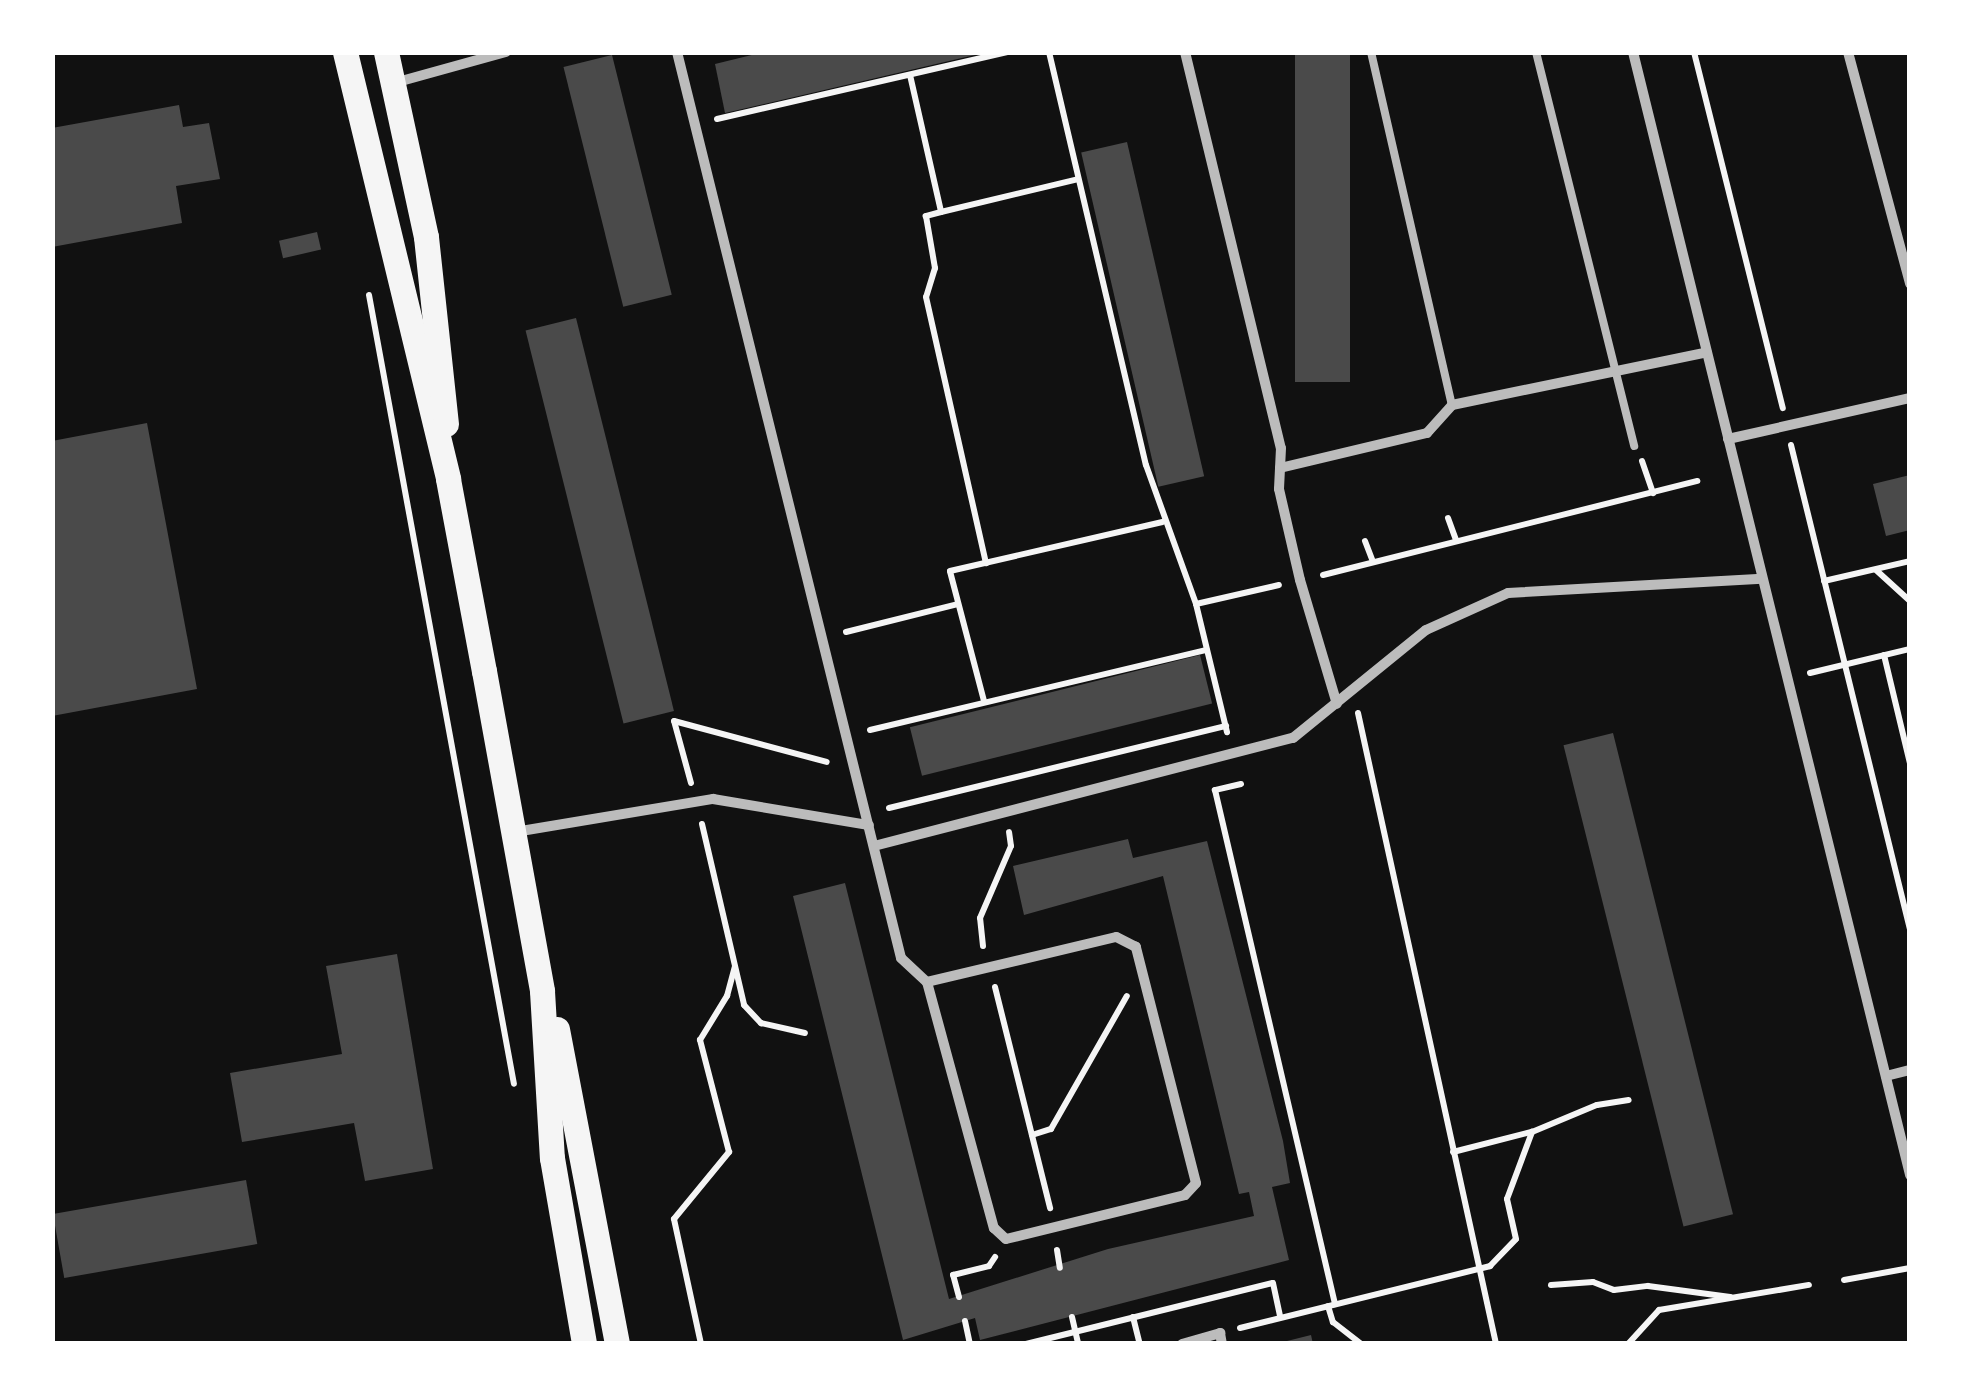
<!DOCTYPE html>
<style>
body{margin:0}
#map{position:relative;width:1962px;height:1396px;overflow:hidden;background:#111;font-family:Manrope,sans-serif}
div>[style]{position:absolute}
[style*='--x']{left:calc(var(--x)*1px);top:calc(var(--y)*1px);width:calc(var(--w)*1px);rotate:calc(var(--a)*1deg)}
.building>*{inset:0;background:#4a4a4a;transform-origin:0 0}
.path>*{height:6px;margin:-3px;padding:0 3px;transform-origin:3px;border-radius:3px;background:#f5f5f5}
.service>*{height:8px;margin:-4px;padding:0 4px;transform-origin:4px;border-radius:4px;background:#bcbcbc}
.minor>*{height:10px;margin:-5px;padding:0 5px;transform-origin:5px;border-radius:5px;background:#bcbcbc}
.primary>*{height:25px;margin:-12.5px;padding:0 12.5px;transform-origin:12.5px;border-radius:12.5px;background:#f5f5f5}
span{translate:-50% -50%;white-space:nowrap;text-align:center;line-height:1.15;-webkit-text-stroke:10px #fff;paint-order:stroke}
.frame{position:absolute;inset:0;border:55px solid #fff;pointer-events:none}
</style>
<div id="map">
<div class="building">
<div style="clip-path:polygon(764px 52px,979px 52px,979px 54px,725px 113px,715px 64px)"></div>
<div style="left:1295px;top:52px;width:55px;height:330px"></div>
<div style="left:612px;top:55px;width:247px;height:50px;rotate:76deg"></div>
<div style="clip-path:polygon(179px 105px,183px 127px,209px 123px,220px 179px,176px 186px,182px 223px,52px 247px,52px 128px)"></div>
<div style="left:1127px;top:142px;width:343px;height:47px;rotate:77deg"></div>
<div style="left:317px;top:232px;width:18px;height:39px;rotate:77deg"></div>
<div style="left:576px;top:318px;width:405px;height:52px;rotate:76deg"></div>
<div style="clip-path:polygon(147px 423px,197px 689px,52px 716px,52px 441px)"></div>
<div style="clip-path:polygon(1910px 475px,1910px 530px,1886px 536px,1873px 484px)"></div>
<div style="left:1200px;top:655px;width:50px;height:299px;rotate:76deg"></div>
<div style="left:1613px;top:733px;width:496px;height:51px;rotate:76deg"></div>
<div style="clip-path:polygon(1128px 839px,1133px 858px,1207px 841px,1283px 1141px,1290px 1183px,1272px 1187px,1289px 1260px,980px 1340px,975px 1318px,903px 1340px,793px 896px,845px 883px,949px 1299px,1108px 1249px,1254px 1216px,1249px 1192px,1239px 1194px,1163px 876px,1024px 915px,1013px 866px)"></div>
<div style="clip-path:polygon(397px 954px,433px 1169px,365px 1181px,354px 1123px,242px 1142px,230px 1073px,342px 1054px,326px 966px)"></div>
<div style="left:246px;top:1180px;width:65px;height:196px;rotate:80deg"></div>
<div style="clip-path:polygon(1311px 1335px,1313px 1344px,1283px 1344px,1283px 1342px)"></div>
</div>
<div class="path">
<div style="--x:1049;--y:52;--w:424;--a:76.8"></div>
<div style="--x:1146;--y:465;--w:148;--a:70.2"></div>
<div style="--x:1196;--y:604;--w:132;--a:76.4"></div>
<div style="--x:1694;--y:52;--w:367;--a:76"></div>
<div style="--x:910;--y:75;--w:140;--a:77.2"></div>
<div style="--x:941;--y:212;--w:141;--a:-13.5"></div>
<div style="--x:717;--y:119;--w:299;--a:-13"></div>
<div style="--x:941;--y:212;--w:16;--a:165"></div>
<div style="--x:926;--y:216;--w:53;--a:80.2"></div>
<div style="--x:935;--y:268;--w:30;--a:107"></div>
<div style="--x:926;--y:297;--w:273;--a:77.3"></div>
<div style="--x:369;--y:295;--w:802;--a:79.59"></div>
<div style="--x:1791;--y:445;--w:498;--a:76.2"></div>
<div style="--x:1642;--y:461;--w:34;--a:71"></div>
<div style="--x:1448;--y:518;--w:23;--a:70"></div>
<div style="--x:1365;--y:541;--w:22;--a:69"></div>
<div style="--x:1876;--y:570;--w:46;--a:42.4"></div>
<div style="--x:1323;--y:575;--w:386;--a:-14.1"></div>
<div style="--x:1824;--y:581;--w:88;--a:-13.1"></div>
<div style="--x:1196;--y:604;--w:85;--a:-12.9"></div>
<div style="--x:846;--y:632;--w:115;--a:-14"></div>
<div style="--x:1884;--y:655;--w:111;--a:76.5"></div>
<div style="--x:1810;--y:673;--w:103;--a:-13.5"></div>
<div style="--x:984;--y:701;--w:134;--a:-104.7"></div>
<div style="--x:950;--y:571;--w:218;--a:-13"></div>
<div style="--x:1358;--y:713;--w:646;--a:77.66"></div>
<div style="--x:870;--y:730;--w:346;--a:-13.4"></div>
<div style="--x:691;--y:783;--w:64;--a:-105.3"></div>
<div style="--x:674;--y:721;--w:158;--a:15"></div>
<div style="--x:1241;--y:784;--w:27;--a:167"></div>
<div style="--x:1215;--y:790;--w:528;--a:76.86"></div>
<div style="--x:889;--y:808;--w:347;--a:-13.7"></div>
<div style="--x:702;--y:824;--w:186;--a:76.9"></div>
<div style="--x:744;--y:1005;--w:25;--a:47"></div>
<div style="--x:761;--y:1023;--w:45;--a:12.8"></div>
<div style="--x:983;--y:946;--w:28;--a:-96"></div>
<div style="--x:980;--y:918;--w:78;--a:-66.7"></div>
<div style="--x:1011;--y:846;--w:14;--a:-98"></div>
<div style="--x:995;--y:987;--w:228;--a:76"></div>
<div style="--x:1032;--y:1135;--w:20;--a:-18"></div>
<div style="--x:1051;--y:1129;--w:153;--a:-60.3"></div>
<div style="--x:1453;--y:1152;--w:81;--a:-14.4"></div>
<div style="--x:1057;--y:1250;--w:18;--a:81"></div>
<div style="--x:1844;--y:1280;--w:67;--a:-10.3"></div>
<div style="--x:1551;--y:1285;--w:42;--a:-4.1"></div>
<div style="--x:1593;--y:1282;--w:22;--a:21"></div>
<div style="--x:1614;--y:1290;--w:34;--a:-7"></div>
<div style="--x:1648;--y:1286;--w:83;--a:7.6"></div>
<div style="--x:959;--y:1297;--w:23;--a:-105"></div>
<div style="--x:953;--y:1275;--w:37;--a:-14"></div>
<div style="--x:989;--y:1266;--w:11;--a:-56"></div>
<div style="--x:1328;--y:1306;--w:17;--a:73"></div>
<div style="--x:1333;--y:1322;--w:36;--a:38"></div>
<div style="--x:1072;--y:1317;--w:28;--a:77"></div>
<div style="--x:1133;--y:1317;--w:25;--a:76"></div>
<div style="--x:965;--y:1321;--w:24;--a:78"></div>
<div style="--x:1240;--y:1328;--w:258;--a:-13.9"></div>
<div style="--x:1490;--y:1266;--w:37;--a:-46"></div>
<div style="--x:1516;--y:1239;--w:41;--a:-102.7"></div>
<div style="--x:1507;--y:1199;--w:72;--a:-69.5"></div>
<div style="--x:1532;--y:1132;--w:70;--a:-22.6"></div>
<div style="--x:1597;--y:1105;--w:32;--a:-9"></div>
<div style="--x:701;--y:1344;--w:128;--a:-102.2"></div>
<div style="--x:674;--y:1219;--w:87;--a:-50.6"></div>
<div style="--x:729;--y:1152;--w:116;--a:-104.5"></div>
<div style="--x:700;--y:1040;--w:52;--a:-58.5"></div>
<div style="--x:727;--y:996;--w:30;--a:-75"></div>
<div style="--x:1026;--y:1344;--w:254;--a:-13.9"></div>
<div style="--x:1273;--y:1283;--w:35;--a:78"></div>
<div style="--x:1628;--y:1344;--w:46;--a:-47.6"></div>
<div style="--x:1659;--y:1310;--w:152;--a:-9.5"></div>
</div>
<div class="service">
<div style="--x:1371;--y:52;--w:362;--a:77.1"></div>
<div style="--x:1536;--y:52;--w:406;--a:76"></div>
</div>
<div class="minor">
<div style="--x:677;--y:52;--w:933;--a:76.11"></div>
<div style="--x:901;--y:958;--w:35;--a:43"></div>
<div style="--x:927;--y:982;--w:255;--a:74.8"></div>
<div style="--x:994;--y:1228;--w:16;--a:43"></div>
<div style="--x:1006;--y:1239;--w:184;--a:-13.8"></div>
<div style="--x:1185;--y:1195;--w:16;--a:-47"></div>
<div style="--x:1196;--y:1183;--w:244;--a:-104.3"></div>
<div style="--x:1136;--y:947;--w:22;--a:-153"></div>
<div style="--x:1116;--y:937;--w:194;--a:166.6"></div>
<div style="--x:1185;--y:52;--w:407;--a:76.4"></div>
<div style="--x:1281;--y:448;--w:41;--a:92.8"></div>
<div style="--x:1279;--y:489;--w:93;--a:77"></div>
<div style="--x:1300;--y:580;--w:129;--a:73.4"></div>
<div style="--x:1633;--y:52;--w:1157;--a:76.14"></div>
<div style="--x:1848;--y:52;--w:240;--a:75"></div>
<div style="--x:394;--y:83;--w:116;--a:-15.5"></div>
<div style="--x:1728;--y:439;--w:187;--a:-12.7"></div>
<div style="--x:1280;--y:468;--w:151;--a:-13.4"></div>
<div style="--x:1427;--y:433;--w:38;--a:-48"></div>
<div style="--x:1452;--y:405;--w:260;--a:-11.7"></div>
<div style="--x:515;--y:832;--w:201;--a:-9.5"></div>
<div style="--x:713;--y:799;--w:158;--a:9.5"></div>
<div style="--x:874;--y:846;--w:433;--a:-14.5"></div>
<div style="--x:1293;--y:738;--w:171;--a:-39.1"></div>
<div style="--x:1426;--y:630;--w:90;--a:-24.3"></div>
<div style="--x:1508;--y:593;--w:254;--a:-3.2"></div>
<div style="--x:1886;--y:1076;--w:25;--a:-14"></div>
<div style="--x:1182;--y:1344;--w:40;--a:-16"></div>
<div style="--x:1220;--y:1333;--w:11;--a:80"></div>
</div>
<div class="primary">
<div style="--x:345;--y:52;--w:439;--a:76.4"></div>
<div style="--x:448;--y:479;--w:195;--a:79.4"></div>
<div style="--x:484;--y:671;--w:325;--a:79.7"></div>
<div style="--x:542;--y:991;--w:167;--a:86.6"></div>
<div style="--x:552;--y:1158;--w:189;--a:80.2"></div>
<div style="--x:386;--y:52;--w:189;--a:77.8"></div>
<div style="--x:426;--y:237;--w:188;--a:83.9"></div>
<div style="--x:557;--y:1029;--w:321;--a:79.2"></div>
</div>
<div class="frame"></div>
</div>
